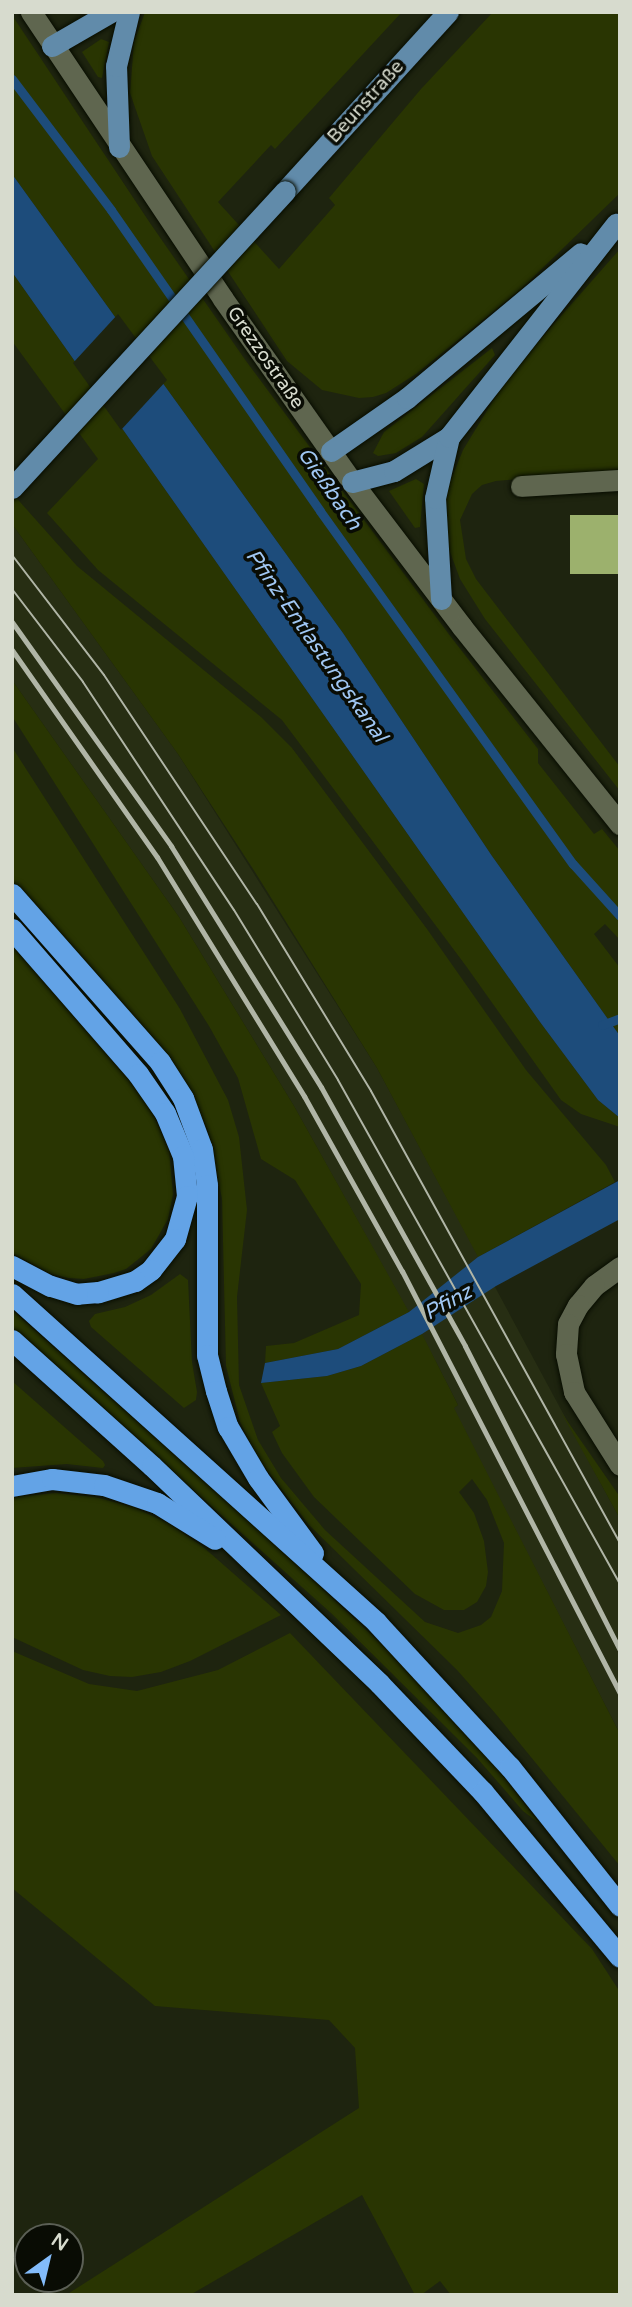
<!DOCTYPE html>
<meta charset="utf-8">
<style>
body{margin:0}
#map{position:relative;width:632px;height:2307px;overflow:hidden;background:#1e240f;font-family:"Varela Round",sans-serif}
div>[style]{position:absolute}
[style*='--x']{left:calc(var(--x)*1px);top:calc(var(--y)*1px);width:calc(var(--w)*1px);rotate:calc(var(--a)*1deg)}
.built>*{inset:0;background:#272e13}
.green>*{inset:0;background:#293502}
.water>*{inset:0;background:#1d4c7b}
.pier>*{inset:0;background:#1e240f}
.stream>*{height:9px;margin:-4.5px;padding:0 4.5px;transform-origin:4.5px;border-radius:4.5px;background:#1d4c7b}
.building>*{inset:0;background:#9cb16d;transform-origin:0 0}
.roads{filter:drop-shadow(0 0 2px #080d00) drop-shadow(0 0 2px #080d00)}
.street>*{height:21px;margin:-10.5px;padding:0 10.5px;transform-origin:10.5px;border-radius:10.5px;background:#5f664f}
.secondary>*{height:21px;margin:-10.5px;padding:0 10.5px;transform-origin:10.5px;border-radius:10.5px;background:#5f664f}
.primary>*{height:21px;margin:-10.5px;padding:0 10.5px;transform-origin:10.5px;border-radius:10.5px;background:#618baa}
.highway>*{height:21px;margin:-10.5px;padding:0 10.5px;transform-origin:10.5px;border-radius:10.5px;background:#63a3e6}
.tram>*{height:2px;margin:-1px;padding:0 1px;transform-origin:1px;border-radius:1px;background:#b0b5a6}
.rail>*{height:5px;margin:-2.5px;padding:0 2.5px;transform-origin:2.5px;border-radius:2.5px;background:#b0b5a6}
.bridges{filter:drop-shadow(0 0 2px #080d00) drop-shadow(0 0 2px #080d00)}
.primary-bridge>*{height:21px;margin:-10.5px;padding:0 10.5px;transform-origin:10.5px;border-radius:10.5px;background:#618baa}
span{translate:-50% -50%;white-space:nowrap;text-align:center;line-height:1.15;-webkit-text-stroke:7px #090c04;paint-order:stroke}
.street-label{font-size:19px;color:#d7dbce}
.water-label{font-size:21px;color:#a0c7f3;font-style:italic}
.frame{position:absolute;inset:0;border:14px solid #d7dbce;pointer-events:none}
.north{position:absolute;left:14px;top:2223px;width:70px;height:70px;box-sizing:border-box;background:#090c04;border:2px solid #5b5f55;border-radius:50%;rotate:34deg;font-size:19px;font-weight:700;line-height:28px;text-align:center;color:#d7dbce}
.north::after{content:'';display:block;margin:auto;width:24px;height:32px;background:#83bcfa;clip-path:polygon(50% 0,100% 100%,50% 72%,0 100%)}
</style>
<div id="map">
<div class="built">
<div style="clip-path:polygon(12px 524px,178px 754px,377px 1068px,620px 1519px,620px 1734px,453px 1408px,458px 1405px,436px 1362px,294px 1106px,179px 917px,12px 680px)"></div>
</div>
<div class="green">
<div style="clip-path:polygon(145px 12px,402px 12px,275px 149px,271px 145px,218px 202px,279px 269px,335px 205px,329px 198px,421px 89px,493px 12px,620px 12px,620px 193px,521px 289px,416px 374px,386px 393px,373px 397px,359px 398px,322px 390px,287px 361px,152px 156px,130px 93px,134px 42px)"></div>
<div style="clip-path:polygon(12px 15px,150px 223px,246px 361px,451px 637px,538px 749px,538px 763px,594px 834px,602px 829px,620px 851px,620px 940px,605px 924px,594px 934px,620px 968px,620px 1036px,492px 856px,343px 633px,12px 174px)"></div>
<div style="clip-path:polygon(101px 39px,109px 42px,102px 78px,98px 77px,82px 52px)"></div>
<div style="clip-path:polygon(620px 249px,620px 470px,496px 481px,482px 485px,472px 494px,460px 520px,466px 559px,476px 579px,620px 767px,620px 791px,485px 619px,460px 579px,446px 541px,444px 515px,446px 492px,463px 450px,508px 376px)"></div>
<div style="clip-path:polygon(12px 272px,540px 1022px,598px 1100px,620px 1118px,620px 1127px,581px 1114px,561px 1100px,466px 966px,282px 720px,98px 570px,47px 513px,98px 459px,12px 341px)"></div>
<div style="clip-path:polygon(492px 348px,495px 355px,422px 437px,396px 453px,378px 456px,373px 453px,384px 432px)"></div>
<div style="clip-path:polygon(416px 479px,424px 484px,420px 527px,415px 528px,389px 491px)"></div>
<div style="clip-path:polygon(12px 493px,77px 566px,261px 717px,292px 748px,427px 929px,526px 1070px,606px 1165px,615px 1182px,478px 1257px,377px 1068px,255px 872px,178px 754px,12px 524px)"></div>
<div style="clip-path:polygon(12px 680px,179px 917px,294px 1106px,409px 1312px,338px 1349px,265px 1363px,266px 1346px,294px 1343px,359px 1315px,361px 1284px,295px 1180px,261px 1159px,238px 1078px,209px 1026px,12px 716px)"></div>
<div style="clip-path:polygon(12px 747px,180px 1009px,228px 1100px,239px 1137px,247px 1210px,237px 1297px,239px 1385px,258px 1440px,281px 1478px,325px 1530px,425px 1622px,458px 1633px,481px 1625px,491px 1617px,502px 1591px,504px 1543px,487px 1500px,472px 1479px,459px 1492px,474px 1513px,484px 1541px,488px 1572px,486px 1586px,477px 1602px,464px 1610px,444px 1610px,415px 1594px,314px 1497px,282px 1453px,272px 1432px,280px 1426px,261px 1383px,327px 1376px,361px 1366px,422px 1334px,458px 1405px,454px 1408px,620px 1734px,620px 1866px,495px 1713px,457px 1670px,309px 1525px,257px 1457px,240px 1422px,226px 1366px,222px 1199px,208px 1130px,185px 1084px,12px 882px)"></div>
<div style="clip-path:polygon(12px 941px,86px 1025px,149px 1105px,169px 1150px,173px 1194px,168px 1219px,151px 1249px,126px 1269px,114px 1273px,84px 1279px,68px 1278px,51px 1274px,12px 1253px)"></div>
<div style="clip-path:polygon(180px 1274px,188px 1280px,192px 1362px,197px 1392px,196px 1400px,184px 1408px,91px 1327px,89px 1321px,95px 1314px,125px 1307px,151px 1295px)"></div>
<div style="clip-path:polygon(12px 1310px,264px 1534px,394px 1656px,491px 1760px,540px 1824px,523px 1811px,477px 1758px,331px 1613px,12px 1328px)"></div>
<div style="clip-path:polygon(12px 1381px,103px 1461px,105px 1465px,103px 1468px,67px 1464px,12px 1468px)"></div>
<div style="clip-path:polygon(561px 1412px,620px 1497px,620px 1519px,602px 1486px)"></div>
<div style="clip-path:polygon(56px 1493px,95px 1497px,133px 1507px,168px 1523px,202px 1546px,281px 1615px,190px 1661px,161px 1672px,132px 1677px,110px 1676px,83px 1670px,12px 1637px,12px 1497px)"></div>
<div style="clip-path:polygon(290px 1633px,592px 1949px,620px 1992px,620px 2295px,451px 2295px,440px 2281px,421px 2295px,415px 2295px,362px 2195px,190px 2295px,66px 2295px,359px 2108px,355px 2048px,329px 2020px,155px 2006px,12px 1888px,12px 1651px,89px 1684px,137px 1691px,218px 1670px)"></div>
</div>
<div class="water">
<div style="clip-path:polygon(12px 174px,343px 633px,492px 856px,620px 1036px,620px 1118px,598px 1100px,540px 1022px,12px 272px)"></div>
<div style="clip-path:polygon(620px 1180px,620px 1219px,496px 1286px,422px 1334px,361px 1366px,327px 1376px,261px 1383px,265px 1363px,338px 1349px,409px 1312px,478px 1257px)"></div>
</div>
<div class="pier">
<div style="clip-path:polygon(118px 314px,167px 380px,121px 430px,73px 363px)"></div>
</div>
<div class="stream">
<div style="--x:12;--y:79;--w:164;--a:52.9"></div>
<div style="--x:111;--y:210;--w:366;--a:55.2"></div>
<div style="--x:320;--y:511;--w:434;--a:54.4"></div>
<div style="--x:573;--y:864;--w:70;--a:47.9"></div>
<div style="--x:602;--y:1025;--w:19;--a:-21"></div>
</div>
<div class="building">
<div style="left:620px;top:515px;width:59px;height:50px;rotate:90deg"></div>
</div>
<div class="roads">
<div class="street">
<div style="--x:521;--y:486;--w:99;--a:-3.5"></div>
</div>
<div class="secondary">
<div style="--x:31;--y:12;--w:345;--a:56.2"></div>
<div style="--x:223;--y:299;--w:224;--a:54.8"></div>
<div style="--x:352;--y:482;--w:182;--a:52.8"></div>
<div style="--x:462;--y:627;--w:253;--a:51.3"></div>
<div style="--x:620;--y:1267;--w:32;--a:144"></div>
<div style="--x:594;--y:1286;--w:25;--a:130"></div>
<div style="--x:578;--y:1305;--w:21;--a:118"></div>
<div style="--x:568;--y:1324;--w:30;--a:94"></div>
<div style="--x:566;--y:1354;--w:39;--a:78"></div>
<div style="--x:574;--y:1392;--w:86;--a:57.8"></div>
</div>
<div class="primary">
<div style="--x:52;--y:46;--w:68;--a:-30"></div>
<div style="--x:119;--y:147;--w:81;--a:-92.1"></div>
<div style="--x:116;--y:66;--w:56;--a:-76.5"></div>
<div style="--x:285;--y:191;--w:242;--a:-47.7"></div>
<div style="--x:331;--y:451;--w:93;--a:-34.9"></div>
<div style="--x:407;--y:398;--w:226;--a:-39.8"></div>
<div style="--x:352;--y:482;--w:43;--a:-14.7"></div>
<div style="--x:394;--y:471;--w:65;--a:-31.7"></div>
<div style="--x:441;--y:599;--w:101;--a:-93.4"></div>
<div style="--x:435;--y:498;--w:63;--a:-77.1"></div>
<div style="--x:449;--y:437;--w:271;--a:-51.9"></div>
</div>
<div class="highway">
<div style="--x:12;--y:894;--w:224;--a:48.6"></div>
<div style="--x:160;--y:1062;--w:43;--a:57.4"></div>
<div style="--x:183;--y:1098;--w:54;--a:69.6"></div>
<div style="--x:202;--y:1149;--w:36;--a:82"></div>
<div style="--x:207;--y:1185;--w:170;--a:90"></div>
<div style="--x:207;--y:1355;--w:37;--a:76"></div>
<div style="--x:216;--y:1391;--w:38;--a:72"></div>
<div style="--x:228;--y:1427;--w:59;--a:59.5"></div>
<div style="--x:258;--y:1478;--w:93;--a:53.7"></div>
<div style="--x:12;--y:929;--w:192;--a:49"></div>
<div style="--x:138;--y:1074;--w:47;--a:55.3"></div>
<div style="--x:165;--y:1113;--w:47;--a:67.3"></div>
<div style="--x:183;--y:1156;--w:40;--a:84.3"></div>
<div style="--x:187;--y:1196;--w:45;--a:105.6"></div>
<div style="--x:175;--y:1239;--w:39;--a:128"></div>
<div style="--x:151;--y:1270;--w:19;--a:145"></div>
<div style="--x:135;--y:1281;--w:39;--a:163"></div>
<div style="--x:98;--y:1292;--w:21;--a:175"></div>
<div style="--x:77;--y:1294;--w:28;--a:-163"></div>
<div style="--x:50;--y:1286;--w:43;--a:-152.2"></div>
<div style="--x:12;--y:1294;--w:491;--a:42"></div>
<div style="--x:377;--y:1623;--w:196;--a:47.3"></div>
<div style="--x:510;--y:1767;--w:177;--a:51.6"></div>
<div style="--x:12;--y:1340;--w:188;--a:42"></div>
<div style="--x:152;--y:1466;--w:315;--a:43.7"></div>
<div style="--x:380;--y:1684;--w:149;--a:46.4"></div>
<div style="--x:483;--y:1792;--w:214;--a:50.3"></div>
<div style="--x:12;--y:1486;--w:41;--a:-9.9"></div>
<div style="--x:52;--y:1479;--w:52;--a:6.6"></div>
<div style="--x:104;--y:1485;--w:56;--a:18.8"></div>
<div style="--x:157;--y:1503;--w:68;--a:31.8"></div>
</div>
</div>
<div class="tram">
<div style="--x:12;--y:555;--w:151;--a:52.5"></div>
<div style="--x:104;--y:675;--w:275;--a:56.3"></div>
<div style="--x:257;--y:904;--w:219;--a:58.6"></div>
<div style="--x:371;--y:1091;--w:516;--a:61.15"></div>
<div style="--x:12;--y:589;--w:117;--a:52.6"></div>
<div style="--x:83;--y:682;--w:273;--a:56.5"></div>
<div style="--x:234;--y:910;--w:199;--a:58.5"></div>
<div style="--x:338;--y:1080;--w:578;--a:60.77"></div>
</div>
<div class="rail">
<div style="--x:12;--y:622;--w:275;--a:54.6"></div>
<div style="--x:171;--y:846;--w:284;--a:58.1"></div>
<div style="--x:321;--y:1087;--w:296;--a:60.9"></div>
<div style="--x:465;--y:1346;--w:341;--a:63"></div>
<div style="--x:12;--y:650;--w:253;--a:55"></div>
<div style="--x:157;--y:857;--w:281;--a:58.4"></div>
<div style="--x:304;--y:1096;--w:201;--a:60.8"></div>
<div style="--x:402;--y:1271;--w:476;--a:62.7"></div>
</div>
<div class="bridges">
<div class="primary-bridge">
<div style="--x:12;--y:488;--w:403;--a:-47.4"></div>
</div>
</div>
<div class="street-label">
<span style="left:366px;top:102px;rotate:-48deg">Beunstraße</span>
<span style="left:265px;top:358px;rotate:55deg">Grezzostraße</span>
</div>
<div class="water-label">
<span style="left:329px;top:489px;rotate:55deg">Gießbach</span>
<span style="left:316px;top:646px;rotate:55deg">Pfinz-Entlastungskanal</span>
<span style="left:448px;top:1303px;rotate:-29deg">Pfinz</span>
</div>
<div class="frame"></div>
<div class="north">N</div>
</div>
